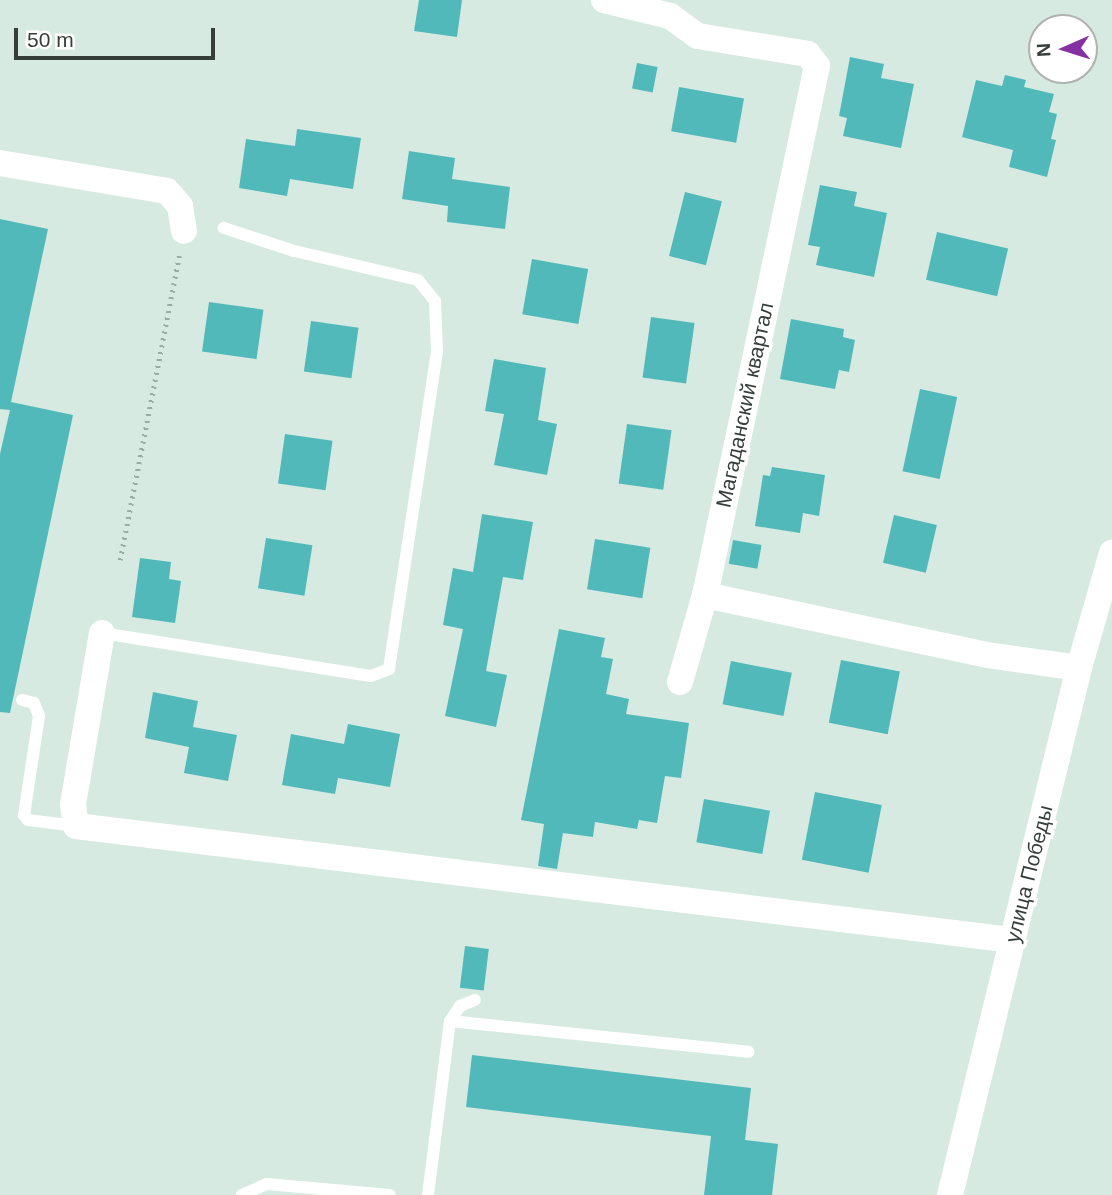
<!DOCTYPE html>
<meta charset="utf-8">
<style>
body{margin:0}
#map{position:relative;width:1112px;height:1195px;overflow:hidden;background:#d6eae1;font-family:Helvetica,sans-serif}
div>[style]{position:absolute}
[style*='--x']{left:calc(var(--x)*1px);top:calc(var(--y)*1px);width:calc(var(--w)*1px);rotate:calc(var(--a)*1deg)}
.building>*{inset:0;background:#52b9ba;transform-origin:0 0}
.path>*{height:4.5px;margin-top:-2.25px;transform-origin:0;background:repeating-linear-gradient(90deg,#9baba4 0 2px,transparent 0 7px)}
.service>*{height:12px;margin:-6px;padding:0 6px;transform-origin:6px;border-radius:6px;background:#fff}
.minor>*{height:26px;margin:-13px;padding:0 13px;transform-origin:13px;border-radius:13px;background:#fff}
span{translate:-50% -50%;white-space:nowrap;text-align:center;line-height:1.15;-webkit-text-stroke:7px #fff;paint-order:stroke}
.street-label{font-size:21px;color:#363e3a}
.north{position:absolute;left:1028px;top:14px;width:70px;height:70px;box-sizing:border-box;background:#fff;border:2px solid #afb2b0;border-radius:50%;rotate:267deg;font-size:19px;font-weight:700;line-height:28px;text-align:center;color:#363e3a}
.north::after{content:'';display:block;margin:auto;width:24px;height:32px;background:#8432a2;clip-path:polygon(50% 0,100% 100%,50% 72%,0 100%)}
.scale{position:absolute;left:14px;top:28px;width:201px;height:32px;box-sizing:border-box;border:4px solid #363e3a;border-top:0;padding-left:9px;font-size:21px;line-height:24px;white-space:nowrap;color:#363e3a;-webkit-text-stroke:5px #fff;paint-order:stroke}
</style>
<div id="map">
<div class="building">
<div style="clip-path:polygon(419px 0,462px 0,457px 37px,414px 31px)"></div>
<div style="clip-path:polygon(850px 57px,884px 64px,881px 78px,914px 84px,901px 148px,843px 136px,847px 118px,839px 116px)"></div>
<div style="left:637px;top:63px;width:21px;height:26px;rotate:11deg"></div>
<div style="clip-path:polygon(1005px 75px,1026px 80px,1024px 87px,1054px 94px,1049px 112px,1057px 114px,1051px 139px,1056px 140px,1047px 177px,1009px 167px,1013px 150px,962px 137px,976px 80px,1002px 86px)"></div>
<div style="left:679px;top:87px;width:66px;height:45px;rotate:10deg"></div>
<div style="clip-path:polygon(297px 129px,361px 138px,353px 189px,290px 179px,287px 196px,239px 188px,246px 139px,295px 146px)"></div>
<div style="clip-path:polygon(409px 151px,455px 158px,452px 179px,510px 187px,505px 229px,447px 222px,448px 206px,402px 199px)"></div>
<div style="clip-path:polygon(820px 185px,857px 192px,854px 206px,887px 213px,874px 277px,816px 265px,820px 247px,808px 245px)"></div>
<div style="left:685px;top:192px;width:38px;height:66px;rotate:14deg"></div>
<div style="clip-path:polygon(0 219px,48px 229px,11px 402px,73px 415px,10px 713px,0 712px,0 454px,10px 410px,0 409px)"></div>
<div style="left:937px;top:232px;width:73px;height:49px;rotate:13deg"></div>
<div style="left:532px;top:259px;width:57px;height:56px;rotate:10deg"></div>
<div style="left:209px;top:302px;width:55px;height:50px;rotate:8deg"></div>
<div style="left:651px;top:317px;width:44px;height:61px;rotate:8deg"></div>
<div style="clip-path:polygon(791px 319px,844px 329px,843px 337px,855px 340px,849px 372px,839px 370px,835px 389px,780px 379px)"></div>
<div style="left:311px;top:321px;width:48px;height:51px;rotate:8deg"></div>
<div style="clip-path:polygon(494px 359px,546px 368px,538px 420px,557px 424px,547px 475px,494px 465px,504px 414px,485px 411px)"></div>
<div style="left:920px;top:389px;width:38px;height:84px;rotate:12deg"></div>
<div style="left:627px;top:424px;width:45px;height:60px;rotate:8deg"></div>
<div style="left:285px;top:434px;width:48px;height:50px;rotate:8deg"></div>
<div style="clip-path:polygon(772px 467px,825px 475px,819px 516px,803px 513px,800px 533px,755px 526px,763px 475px,770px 476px)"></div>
<div style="clip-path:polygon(482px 514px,533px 522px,523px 580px,503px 577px,486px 671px,507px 675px,496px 727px,445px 716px,463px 629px,443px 625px,453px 568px,473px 572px)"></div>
<div style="left:894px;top:515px;width:44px;height:49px;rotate:13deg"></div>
<div style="left:266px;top:538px;width:47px;height:51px;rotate:9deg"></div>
<div style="left:595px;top:539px;width:56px;height:51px;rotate:9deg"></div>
<div style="left:733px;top:540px;width:29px;height:24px;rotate:10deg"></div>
<div style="clip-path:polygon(140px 558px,171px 562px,169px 579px,181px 581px,175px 623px,132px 617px)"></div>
<div style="clip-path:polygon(559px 629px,605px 638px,601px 657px,613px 659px,606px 694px,629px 699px,626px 714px,689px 723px,681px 778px,665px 776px,657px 823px,639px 820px,637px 829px,595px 822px,593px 837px,563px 833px,557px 869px,538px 866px,544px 824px,521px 820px)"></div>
<div style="left:841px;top:660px;width:60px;height:64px;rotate:11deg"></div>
<div style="left:731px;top:661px;width:62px;height:44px;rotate:11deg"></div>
<div style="clip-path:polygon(153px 692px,198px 701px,193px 727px,237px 735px,228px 781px,184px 773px,189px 747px,145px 738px)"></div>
<div style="clip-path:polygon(348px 724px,400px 734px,390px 787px,338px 778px,335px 794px,282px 785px,291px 734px,344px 744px)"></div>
<div style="left:815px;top:792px;width:68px;height:69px;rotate:11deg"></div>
<div style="left:704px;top:799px;width:67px;height:44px;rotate:10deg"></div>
<div style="left:465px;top:946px;width:24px;height:42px;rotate:7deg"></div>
<div style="clip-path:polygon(472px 1055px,751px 1088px,745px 1140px,778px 1144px,772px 1195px,704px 1195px,711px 1136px,466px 1107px)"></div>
</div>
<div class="path">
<div style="--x:120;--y:560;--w:310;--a:-79"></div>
</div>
<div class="service">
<div style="--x:102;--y:633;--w:272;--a:9.1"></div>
<div style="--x:371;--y:676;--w:19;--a:-21"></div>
<div style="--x:389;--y:669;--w:322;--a:-81.4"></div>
<div style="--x:437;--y:351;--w:50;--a:-92.3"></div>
<div style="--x:435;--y:301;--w:27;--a:-129"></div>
<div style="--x:418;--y:280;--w:127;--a:-166.8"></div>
<div style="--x:294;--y:251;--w:74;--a:-161.8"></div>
<div style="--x:22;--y:700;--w:12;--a:14"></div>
<div style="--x:34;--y:703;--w:14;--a:69"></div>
<div style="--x:39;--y:716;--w:100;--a:98.6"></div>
<div style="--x:24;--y:815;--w:6;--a:51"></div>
<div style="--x:28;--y:820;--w:48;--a:7.1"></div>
<div style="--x:450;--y:1021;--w:300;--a:5.9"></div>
<div style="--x:242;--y:1195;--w:27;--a:-24"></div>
<div style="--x:267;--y:1184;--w:123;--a:5.1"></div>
<div style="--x:428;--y:1195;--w:175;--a:-82.8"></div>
<div style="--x:450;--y:1021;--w:18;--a:-56"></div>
<div style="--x:460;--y:1006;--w:16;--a:-22"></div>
</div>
<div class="minor">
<div style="--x:604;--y:0;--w:68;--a:13.6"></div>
<div style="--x:670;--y:16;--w:34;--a:36"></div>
<div style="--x:698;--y:36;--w:111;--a:9.3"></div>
<div style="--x:808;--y:54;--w:15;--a:53"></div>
<div style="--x:817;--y:66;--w:541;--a:101.95"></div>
<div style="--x:705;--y:595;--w:288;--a:12"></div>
<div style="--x:987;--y:655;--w:93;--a:8"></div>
<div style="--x:0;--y:163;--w:169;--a:9.5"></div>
<div style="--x:167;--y:191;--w:20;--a:49"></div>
<div style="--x:180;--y:206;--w:25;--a:81"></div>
<div style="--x:102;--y:633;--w:174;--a:99.6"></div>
<div style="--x:73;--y:805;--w:21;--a:82"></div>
<div style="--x:76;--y:826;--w:944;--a:6.94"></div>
<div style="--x:680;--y:682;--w:91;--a:-74"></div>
<div style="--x:950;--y:1195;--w:543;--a:-76.25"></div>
<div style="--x:1079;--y:668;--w:120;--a:-74"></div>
</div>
<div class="street-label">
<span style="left:745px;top:405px;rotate:-78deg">Магаданский квартал</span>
<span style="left:1029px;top:874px;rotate:-76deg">улица Победы</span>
</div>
<div class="north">N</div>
<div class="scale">50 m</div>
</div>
